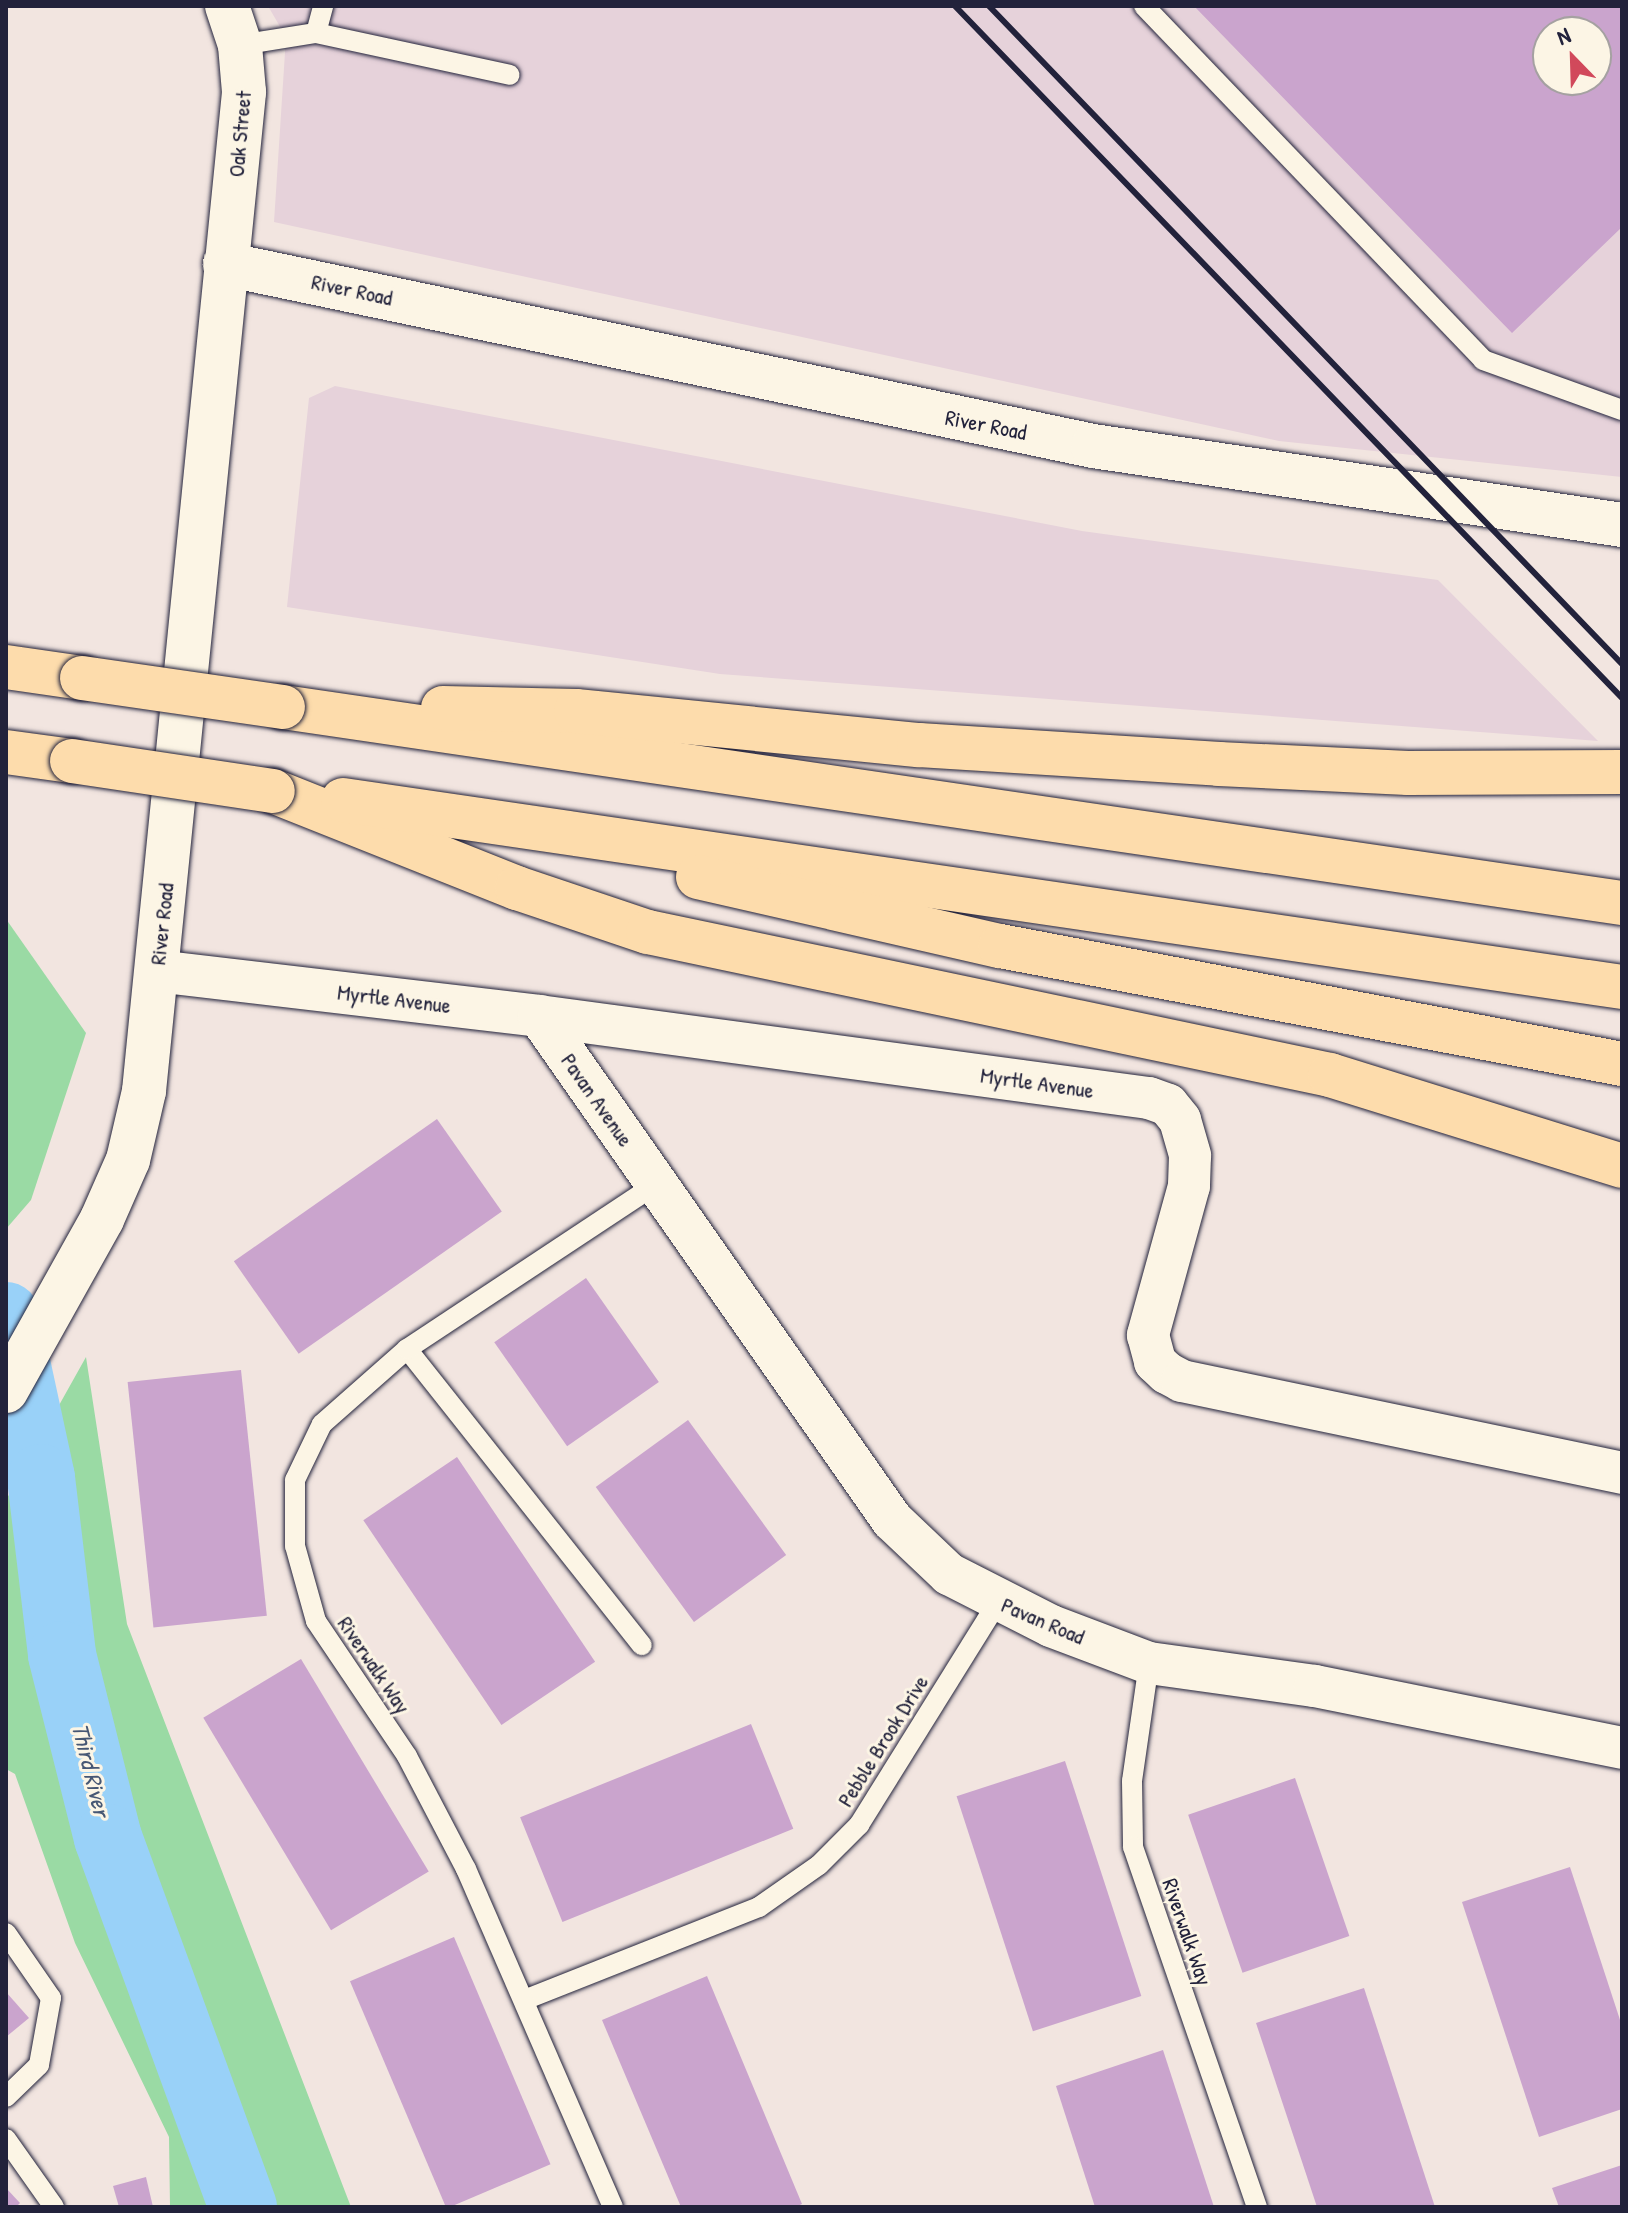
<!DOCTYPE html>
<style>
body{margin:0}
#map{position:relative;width:1628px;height:2213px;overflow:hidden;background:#f2e5e0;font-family:"Patrick Hand",sans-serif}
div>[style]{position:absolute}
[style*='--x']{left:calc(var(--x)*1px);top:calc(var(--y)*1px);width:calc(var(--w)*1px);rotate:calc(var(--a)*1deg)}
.built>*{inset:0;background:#e6d2da}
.green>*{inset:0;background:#9adaa4}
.river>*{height:68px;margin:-34px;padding:0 34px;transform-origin:34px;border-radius:34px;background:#99d1f8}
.building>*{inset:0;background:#caa4cd;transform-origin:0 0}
.roads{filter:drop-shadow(0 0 2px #22223b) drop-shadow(0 0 2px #22223b)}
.lane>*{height:20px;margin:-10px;padding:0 10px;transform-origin:10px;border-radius:10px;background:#fcf5e5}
.street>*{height:42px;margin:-21px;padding:0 21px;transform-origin:21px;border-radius:21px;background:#fcf5e5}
.secondary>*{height:44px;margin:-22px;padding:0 22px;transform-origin:22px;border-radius:22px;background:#fcf5e5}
.highway>*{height:44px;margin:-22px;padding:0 22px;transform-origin:22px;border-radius:22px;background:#fddcac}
.rail>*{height:6px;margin:-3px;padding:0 3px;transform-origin:3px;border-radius:3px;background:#22223b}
.bridges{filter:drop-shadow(0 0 2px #22223b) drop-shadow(0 0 2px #22223b)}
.highway-bridge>*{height:44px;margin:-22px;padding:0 22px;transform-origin:22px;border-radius:22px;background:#fddcac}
span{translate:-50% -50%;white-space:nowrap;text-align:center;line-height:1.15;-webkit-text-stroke:6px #fcf5e5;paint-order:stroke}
.street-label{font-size:22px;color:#22223b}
.water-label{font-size:24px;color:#465774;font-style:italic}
.frame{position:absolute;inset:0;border:8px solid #22223b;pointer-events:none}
.north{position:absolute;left:1532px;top:16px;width:80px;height:80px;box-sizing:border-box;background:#fcf5e5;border:2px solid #a5a1a1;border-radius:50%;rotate:337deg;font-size:22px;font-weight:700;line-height:32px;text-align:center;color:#22223b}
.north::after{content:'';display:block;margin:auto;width:28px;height:36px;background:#d1495b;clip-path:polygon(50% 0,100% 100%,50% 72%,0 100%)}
</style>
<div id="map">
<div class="built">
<div style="clip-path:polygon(evenodd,268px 6px,1622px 6px,1622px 477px,1279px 441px,274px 222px,286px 37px,268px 6px,1548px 32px,1596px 32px,1596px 80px,1548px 80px,1548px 32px)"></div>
<div style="clip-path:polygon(335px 386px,1082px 531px,1438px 580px,1598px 741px,720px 674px,287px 607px,309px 398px)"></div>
</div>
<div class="green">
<div style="clip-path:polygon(6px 919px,86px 1033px,31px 1200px,6px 1229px)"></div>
<div style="clip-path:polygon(86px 1357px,127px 1624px,351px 2207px,170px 2207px,169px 2137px,75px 1943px,15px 1774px,6px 1769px,6px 1500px)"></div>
</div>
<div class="river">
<div style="--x:6;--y:1316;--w:166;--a:77.8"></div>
<div style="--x:41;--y:1478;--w:178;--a:83.2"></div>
<div style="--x:62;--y:1655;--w:189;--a:75.9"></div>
<div style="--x:108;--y:1838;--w:393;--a:69.9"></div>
</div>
<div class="building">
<div style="clip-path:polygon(evenodd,1194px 6px,1622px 6px,1622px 227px,1512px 333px,1194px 6px,1548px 32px,1596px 32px,1596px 80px,1548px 80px,1548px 32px)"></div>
<div style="left:437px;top:1119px;width:113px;height:248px;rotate:55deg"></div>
<div style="left:586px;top:1278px;width:127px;height:112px;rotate:55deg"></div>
<div style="left:241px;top:1370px;width:247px;height:114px;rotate:84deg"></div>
<div style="left:688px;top:1420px;width:167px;height:114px;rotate:54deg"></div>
<div style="left:457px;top:1457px;width:247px;height:113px;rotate:56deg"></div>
<div style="left:301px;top:1659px;width:248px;height:114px;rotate:59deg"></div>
<div style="left:751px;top:1724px;width:113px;height:249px;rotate:68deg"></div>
<div style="left:1065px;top:1761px;width:247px;height:114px;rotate:72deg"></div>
<div style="left:1295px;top:1778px;width:167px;height:113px;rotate:71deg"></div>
<div style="clip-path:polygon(1570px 1867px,1622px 2026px,1622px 2109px,1539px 2137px,1462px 1902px)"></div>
<div style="left:454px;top:1937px;width:247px;height:113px;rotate:67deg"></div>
<div style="clip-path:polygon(707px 1976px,802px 2204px,795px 2207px,681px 2207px,602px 2020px)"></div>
<div style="clip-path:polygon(1364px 1988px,1435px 2207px,1317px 2207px,1256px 2023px)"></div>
<div style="clip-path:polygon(6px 1992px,29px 2018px,6px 2037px)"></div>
<div style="clip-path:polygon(1163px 2050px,1214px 2207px,1095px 2207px,1056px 2086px)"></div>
<div style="clip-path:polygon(1622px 2165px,1622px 2207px,1559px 2207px,1552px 2188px)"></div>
<div style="clip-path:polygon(146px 2177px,153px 2207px,119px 2207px,113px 2186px)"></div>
<div style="clip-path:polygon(6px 2188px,20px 2203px,16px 2207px,6px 2207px)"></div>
</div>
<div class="roads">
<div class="lane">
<div style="--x:1144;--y:6;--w:490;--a:46.2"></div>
<div style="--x:1483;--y:360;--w:148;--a:19.8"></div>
<div style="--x:316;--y:33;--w:198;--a:12.2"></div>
<div style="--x:240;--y:45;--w:77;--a:-9"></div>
<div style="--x:316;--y:33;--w:28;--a:-75"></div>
<div style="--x:407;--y:1349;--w:378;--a:51.6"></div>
<div style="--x:1149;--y:1663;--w:119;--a:98.2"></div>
<div style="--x:1132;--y:1781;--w:66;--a:89.1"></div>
<div style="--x:1133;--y:1847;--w:381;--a:71"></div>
<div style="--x:6;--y:1933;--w:79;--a:55.3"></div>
<div style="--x:51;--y:1998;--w:68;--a:100.2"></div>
<div style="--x:39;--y:2065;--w:46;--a:135.9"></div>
<div style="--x:524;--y:2000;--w:253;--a:-21.6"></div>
<div style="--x:759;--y:1907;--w:73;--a:-35"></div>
<div style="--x:819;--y:1865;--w:57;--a:-45"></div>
<div style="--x:859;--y:1825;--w:263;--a:-58.1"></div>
<div style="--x:6;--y:2139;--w:83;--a:54.8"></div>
<div style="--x:613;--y:2207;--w:369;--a:-113.5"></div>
<div style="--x:466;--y:1869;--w:127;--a:-117.6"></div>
<div style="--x:407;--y:1756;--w:163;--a:-124"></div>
<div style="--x:316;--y:1621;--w:78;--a:-105.6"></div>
<div style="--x:295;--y:1546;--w:66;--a:-90"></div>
<div style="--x:295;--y:1480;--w:62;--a:-64.3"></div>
<div style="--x:322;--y:1424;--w:113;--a:-41.4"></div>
<div style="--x:407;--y:1349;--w:297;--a:-33.5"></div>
</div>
<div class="street">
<div style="--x:157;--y:971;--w:385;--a:6.7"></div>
<div style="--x:539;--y:1016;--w:615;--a:7.66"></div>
<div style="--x:1149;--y:1098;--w:20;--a:20"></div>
<div style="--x:1168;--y:1105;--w:19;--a:51"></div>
<div style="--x:1180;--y:1120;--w:37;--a:74"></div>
<div style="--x:1190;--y:1156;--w:30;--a:92"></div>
<div style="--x:1189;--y:1186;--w:155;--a:105.4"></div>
<div style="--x:1148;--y:1335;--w:28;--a:75"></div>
<div style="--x:1155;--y:1362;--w:16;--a:43"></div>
<div style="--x:1167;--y:1373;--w:17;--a:28"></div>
<div style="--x:1182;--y:1381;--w:450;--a:11.8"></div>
<div style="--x:539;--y:1016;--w:615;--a:54.99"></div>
<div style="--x:892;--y:1520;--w:79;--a:43.5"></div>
<div style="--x:949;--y:1574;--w:114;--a:27"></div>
<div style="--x:1051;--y:1626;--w:105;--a:20.7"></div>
<div style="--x:1149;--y:1663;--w:168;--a:7.9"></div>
<div style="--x:1315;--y:1686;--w:313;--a:11.4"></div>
</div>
<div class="secondary">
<div style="--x:225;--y:264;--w:887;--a:11.84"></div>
<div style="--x:1093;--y:446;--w:535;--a:8.49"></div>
<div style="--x:6;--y:1391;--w:197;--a:-60.8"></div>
<div style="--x:102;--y:1219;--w:64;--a:-66.2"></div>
<div style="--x:128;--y:1160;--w:71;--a:-76.9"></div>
<div style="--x:144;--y:1091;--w:1004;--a:-84.28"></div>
<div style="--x:244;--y:92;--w:47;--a:-94.9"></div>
<div style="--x:240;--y:45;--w:41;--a:-108.4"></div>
</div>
<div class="highway">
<div style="--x:6;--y:667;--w:77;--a:8.2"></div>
<div style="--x:283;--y:707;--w:1353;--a:8.33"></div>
<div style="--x:443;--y:708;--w:133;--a:1.3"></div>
<div style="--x:576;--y:711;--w:345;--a:5.7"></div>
<div style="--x:919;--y:745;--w:301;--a:3.6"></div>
<div style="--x:1219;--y:764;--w:189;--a:2.7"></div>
<div style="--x:1408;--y:773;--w:214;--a:-0.3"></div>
<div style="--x:6;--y:752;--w:67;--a:7.8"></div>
<div style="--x:273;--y:791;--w:263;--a:21.7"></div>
<div style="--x:517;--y:888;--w:138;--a:18.6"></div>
<div style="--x:648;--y:932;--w:697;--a:11.84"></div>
<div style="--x:1330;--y:1075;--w:306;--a:17.3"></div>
<div style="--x:343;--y:800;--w:1293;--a:8.32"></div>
<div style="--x:698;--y:877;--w:310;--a:12.9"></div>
<div style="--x:1000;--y:946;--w:633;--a:10.74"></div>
</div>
</div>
<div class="rail">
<div style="--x:955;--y:6;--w:961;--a:46.05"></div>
<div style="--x:989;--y:6;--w:913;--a:46.11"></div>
</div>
<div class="bridges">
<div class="highway-bridge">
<div style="--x:82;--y:678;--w:203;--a:8.2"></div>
<div style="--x:72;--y:761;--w:203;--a:8.5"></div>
</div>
</div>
<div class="street-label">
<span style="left:240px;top:134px;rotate:-85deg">Oak Street</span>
<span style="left:352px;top:290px;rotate:12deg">River Road</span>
<span style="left:986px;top:425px;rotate:11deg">River Road</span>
<span style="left:162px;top:924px;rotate:-84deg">River Road</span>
<span style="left:394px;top:999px;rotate:7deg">Myrtle Avenue</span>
<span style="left:1037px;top:1083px;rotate:8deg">Myrtle Avenue</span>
<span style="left:597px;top:1100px;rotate:55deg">Pavan Avenue</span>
<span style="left:1043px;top:1621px;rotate:23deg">Pavan Road</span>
<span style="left:374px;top:1665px;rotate:56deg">Riverwalk Way</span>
<span style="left:883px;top:1741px;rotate:-58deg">Pebble Brook Drive</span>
<span style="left:1187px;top:1932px;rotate:71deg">Riverwalk Way</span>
</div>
<div class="water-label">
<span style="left:91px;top:1770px;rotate:76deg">Third River</span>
</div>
<div class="frame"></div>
<div class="north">N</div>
</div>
